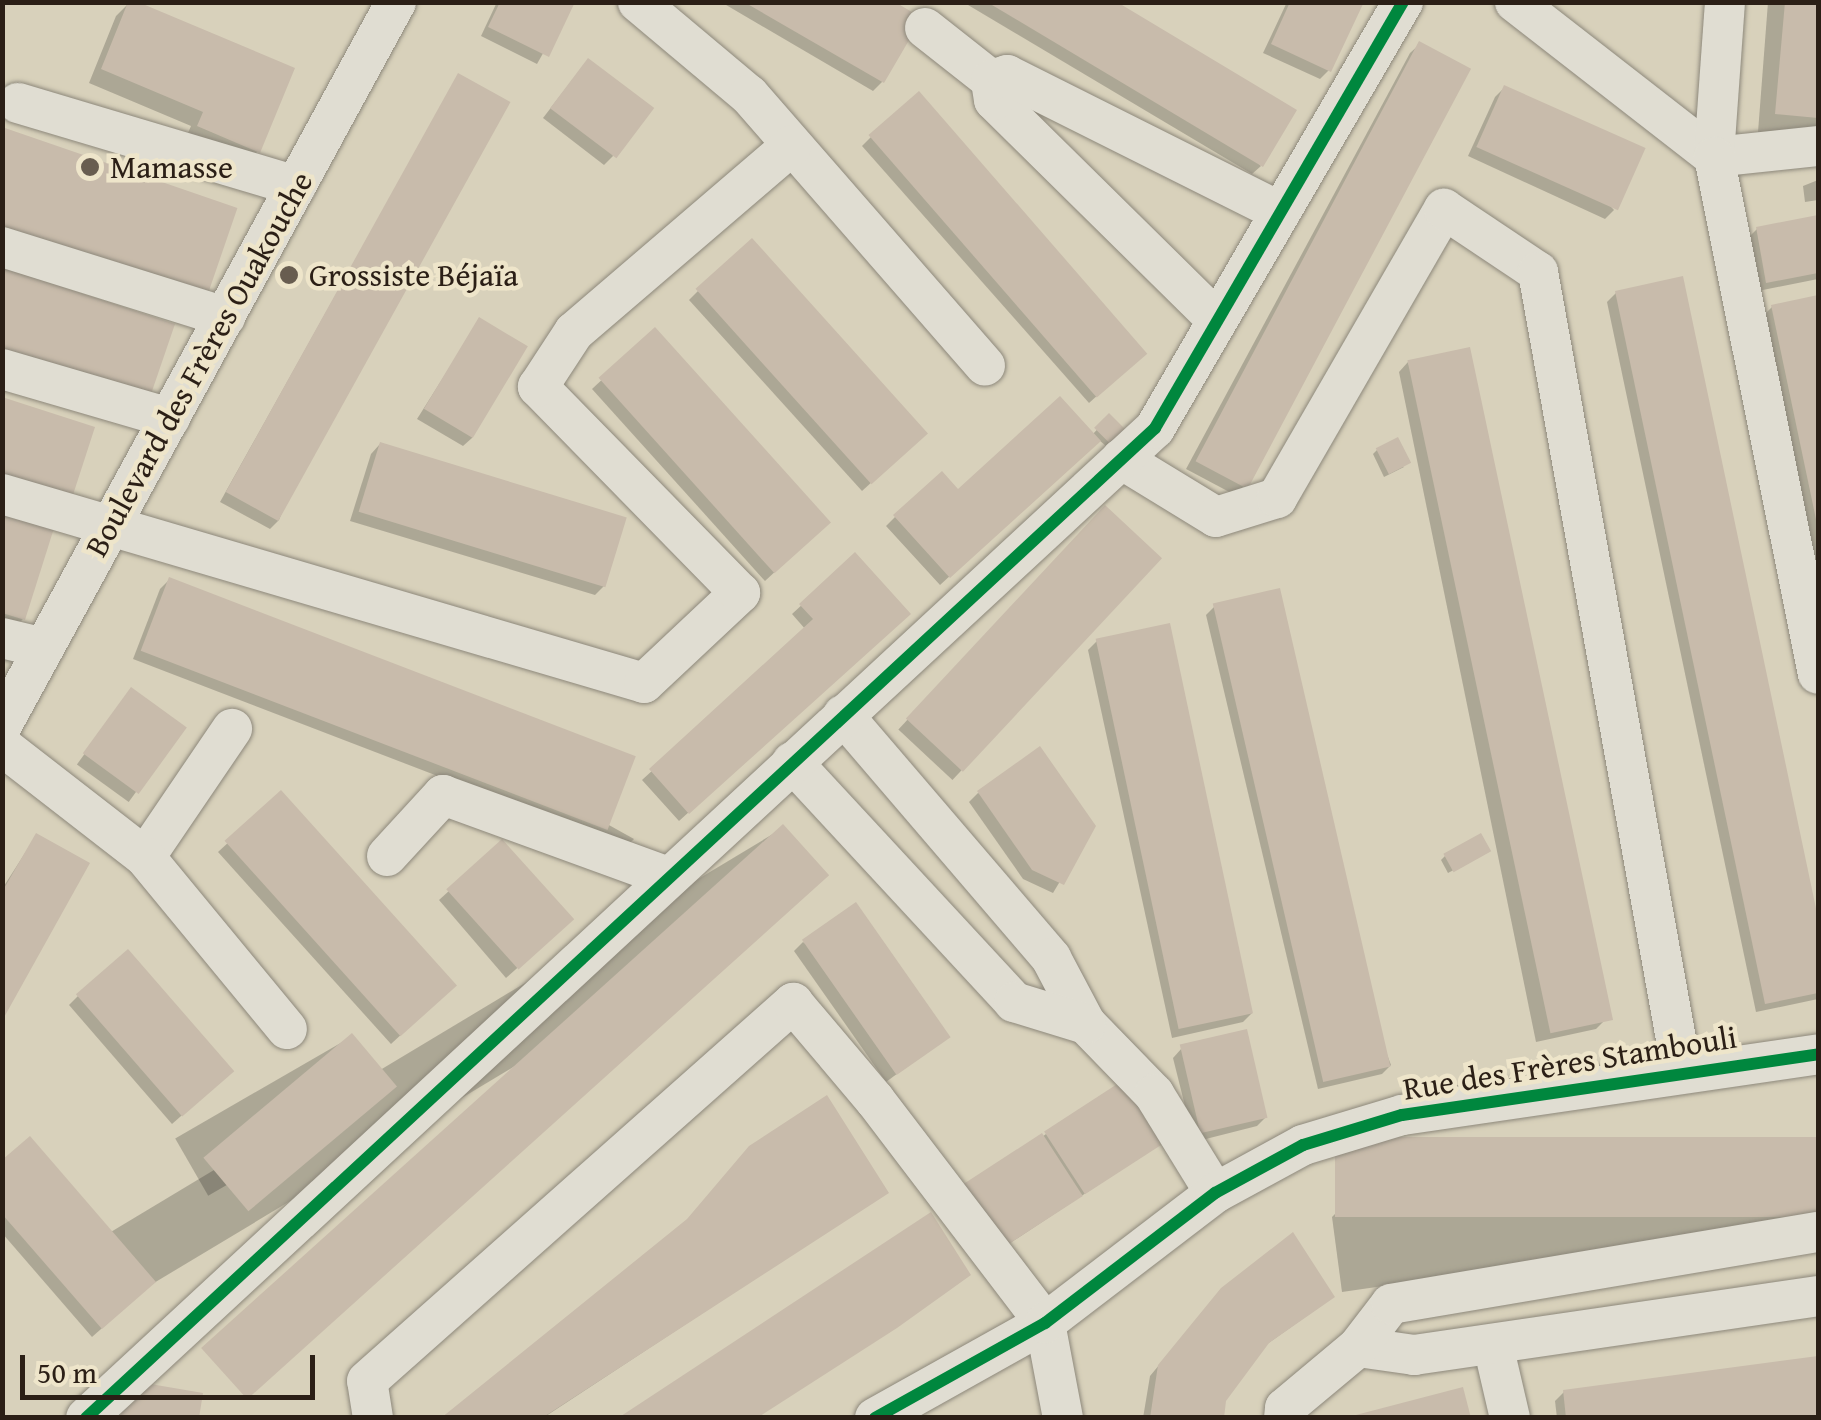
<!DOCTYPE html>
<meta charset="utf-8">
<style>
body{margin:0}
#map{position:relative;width:1821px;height:1420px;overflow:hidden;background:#d8d1bb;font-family:"Gentium Book Plus",serif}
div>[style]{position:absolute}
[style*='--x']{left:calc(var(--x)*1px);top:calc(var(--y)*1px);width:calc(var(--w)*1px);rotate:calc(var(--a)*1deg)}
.shadow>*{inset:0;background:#0003;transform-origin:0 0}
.building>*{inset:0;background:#c8bbab;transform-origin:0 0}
.roads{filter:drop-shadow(0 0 2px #8d887b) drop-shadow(0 0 2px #8d887b)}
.minor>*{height:40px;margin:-20px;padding:0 20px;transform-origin:20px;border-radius:20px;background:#e0ddd2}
.cycleway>*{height:12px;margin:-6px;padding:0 6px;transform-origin:6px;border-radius:6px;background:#00873e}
.dots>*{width:28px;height:28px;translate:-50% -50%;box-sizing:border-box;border:5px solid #eee5ca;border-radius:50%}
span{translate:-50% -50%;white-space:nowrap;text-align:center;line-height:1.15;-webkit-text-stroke:9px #eee5ca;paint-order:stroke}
.poi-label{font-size:32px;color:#2b1f16}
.left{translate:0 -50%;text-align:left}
.street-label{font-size:32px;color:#2b1f16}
.frame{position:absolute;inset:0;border:5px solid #2b1f16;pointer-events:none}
.scale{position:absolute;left:20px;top:1355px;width:295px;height:45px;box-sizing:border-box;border:5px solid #2b1f16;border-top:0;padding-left:12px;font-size:30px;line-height:35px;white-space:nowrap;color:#2b1f16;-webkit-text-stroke:8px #eee5ca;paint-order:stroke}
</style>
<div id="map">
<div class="shadow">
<div style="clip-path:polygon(130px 2px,258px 151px,244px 165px,185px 140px,191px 126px,89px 83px,116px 16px)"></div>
<div style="clip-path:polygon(497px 2px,572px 2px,537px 64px,481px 36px)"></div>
<div style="clip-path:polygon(721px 2px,891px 2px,882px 82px,873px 91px)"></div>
<div style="clip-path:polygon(963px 2px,1112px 2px,1261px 166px,1252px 174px)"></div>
<div style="clip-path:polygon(1287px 2px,1361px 2px,1329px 70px,1320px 79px,1263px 53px)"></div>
<div style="clip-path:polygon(1768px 2px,1818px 2px,1818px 136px,1758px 132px)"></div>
<div style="clip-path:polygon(1420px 44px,1244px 486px,1235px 495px,1186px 469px,1410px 53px)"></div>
<div style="clip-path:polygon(580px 70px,613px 156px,604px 165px,543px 118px)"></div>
<div style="clip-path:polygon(458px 76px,279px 520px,270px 529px,220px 502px)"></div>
<div style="clip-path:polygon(1504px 88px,1614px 210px,1605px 219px,1468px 156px,1495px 97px)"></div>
<div style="clip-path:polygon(2px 130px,206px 293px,2px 233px)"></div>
<div style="clip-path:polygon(871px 137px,1137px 360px,1089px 403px,862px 146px)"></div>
<div style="clip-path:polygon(1818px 180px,1818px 200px,1805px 202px,1803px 186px)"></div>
<div style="clip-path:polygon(1818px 217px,1818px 279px,1758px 291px,1748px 238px,1757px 229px)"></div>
<div style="clip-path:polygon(1681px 279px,1818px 931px,1818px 999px,1756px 1012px,1607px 302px,1616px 293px)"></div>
<div style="clip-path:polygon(698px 291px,916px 442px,862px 491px,689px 300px)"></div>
<div style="clip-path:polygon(1818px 297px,1818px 581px,1763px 316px,1772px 307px)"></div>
<div style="clip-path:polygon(479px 321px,472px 438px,463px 446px,417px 419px)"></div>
<div style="clip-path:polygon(655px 330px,819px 531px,765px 581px,592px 389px)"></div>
<div style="clip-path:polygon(1408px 362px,1605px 1020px,1596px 1029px,1536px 1042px,1399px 372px)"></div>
<div style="clip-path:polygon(1109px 417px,1122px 429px,1106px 446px,1099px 440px,940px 585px,886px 526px,895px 517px,1092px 435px)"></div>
<div style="clip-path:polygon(380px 444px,604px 586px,595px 595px,350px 521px,371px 454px)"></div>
<div style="clip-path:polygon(1377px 450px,1404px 467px,1384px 477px,1373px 454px)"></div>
<div style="left:1105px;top:508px;width:74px;height:303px;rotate:43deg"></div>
<div style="clip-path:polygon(2px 511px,23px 619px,9px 633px,2px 631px)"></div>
<div style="clip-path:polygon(855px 556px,899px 622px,679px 821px,642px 780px,806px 630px,792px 614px)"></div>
<div style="clip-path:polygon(169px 580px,634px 839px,625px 848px,133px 659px,160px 589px)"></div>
<div style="clip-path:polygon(1215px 606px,1391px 1065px,1382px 1074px,1318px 1089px,1206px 615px)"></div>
<div style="clip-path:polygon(1097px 641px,1252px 1013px,1243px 1022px,1172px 1038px,1088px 650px)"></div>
<div style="left:131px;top:690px;width:64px;height:92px;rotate:36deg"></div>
<div style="clip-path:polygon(978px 793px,1093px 826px,1053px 893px,1023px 879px,969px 802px)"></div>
<div style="clip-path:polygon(281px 794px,445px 994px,391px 1044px,218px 852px)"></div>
<div style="left:783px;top:828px;width:66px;height:792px;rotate:59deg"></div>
<div style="clip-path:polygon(36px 836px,2px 1016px,2px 889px)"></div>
<div style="clip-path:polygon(502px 843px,561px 929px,506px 978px,439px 900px)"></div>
<div style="clip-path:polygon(1484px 854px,1448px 873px,1441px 860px,1445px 856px)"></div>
<div style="clip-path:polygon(803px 942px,947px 1037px,886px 1082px,794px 951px)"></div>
<div style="clip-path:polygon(78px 996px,222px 1080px,172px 1124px,69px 1005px)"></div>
<div style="left:351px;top:1037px;width:66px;height:203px;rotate:60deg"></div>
<div style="clip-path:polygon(1182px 1048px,1266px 1117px,1257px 1126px,1194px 1142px,1173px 1058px)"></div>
<div style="clip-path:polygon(1046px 1134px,1166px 1140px,989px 1257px,1042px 1137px)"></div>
<div style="clip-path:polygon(1818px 1139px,1818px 1223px,1342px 1292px,1332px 1217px,1341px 1208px)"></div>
<div style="clip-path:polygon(2px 1163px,144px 1291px,92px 1337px,2px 1233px)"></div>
<div style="clip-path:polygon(886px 1192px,543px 1418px,445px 1418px)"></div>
<div style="clip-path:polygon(1213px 1300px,1322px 1305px,1263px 1347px,1224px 1400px,1221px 1418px,1143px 1418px,1150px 1376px)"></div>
<div style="clip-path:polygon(1818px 1359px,1818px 1418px,1557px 1418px,1555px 1401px,1564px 1392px)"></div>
</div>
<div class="building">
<div style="clip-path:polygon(128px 2px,138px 2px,295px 68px,260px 153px,197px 126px,203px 112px,101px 69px)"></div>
<div style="clip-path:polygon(500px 2px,575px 2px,549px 57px,488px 27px)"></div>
<div style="clip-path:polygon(744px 2px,895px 2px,922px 18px,884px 83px)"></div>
<div style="clip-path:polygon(987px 2px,1117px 2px,1297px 110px,1263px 167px)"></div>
<div style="clip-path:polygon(1290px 2px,1364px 2px,1331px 72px,1271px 44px)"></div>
<div style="clip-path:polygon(1785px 2px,1818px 2px,1818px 118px,1775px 114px)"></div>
<div style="left:1419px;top:41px;width:59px;height:476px;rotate:28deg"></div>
<div style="left:588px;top:58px;width:83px;height:63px;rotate:37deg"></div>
<div style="left:458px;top:73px;width:60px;height:479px;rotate:29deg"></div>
<div style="left:1504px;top:85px;width:155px;height:68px;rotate:24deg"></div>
<div style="left:919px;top:91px;width:348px;height:67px;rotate:49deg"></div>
<div style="left:2px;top:127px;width:249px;height:94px;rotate:19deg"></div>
<div style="clip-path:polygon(1818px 215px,1818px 273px,1766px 283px,1756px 227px)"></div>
<div style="left:752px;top:238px;width:263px;height:76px;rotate:48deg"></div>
<div style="clip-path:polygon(2px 267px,175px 324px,150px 397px,2px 349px)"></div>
<div style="clip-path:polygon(1683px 276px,1818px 918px,1818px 993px,1765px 1004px,1615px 291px)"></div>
<div style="clip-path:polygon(1818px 295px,1818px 524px,1817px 524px,1771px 305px)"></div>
<div style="left:479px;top:317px;width:57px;height:107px;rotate:31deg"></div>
<div style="left:655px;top:327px;width:263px;height:76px;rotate:48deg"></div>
<div style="left:1470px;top:347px;width:688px;height:64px;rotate:78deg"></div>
<div style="clip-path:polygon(1060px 396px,1101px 441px,950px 578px,893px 515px,942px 471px,958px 489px)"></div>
<div style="clip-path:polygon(2px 397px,95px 427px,71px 501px,2px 479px)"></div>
<div style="left:1109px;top:413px;width:23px;height:21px;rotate:45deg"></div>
<div style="left:1398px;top:437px;width:29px;height:25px;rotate:63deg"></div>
<div style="left:380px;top:442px;width:258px;height:73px;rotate:17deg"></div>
<div style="left:1105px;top:505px;width:78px;height:292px;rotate:43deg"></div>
<div style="clip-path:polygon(2px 508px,55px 525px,25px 620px,2px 613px)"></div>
<div style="clip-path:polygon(855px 552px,911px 614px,689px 814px,649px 769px,813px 619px,799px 604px)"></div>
<div style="left:169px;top:577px;width:500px;height:79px;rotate:21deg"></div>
<div style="left:1280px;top:588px;width:491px;height:69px;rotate:77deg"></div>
<div style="left:1170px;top:623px;width:399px;height:76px;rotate:78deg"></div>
<div style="left:131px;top:687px;width:69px;height:82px;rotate:36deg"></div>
<div style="clip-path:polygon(1040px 746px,1096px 826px,1064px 885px,1032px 870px,977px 791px)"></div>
<div style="left:281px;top:790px;width:263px;height:76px;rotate:48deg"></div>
<div style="left:783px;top:824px;width:69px;height:783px;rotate:48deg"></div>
<div style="clip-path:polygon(36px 833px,90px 863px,2px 1021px,2px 892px)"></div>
<div style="left:1481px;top:833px;width:21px;height:43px;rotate:61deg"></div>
<div style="left:502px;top:839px;width:108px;height:75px;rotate:48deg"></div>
<div style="left:856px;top:902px;width:165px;height:66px;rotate:55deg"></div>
<div style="left:128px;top:949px;width:162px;height:69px;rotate:49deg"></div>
<div style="left:1247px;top:1029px;width:91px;height:69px;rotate:77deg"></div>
<div style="left:352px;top:1033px;width:70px;height:194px;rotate:50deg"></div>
<div style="left:1128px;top:1077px;width:75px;height:100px;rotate:57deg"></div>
<div style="clip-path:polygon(827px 1095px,889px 1193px,542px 1418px,441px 1418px,687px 1219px,749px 1146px)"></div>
<div style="left:1042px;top:1133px;width:75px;height:100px;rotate:57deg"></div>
<div style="clip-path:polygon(30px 1136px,156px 1282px,102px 1329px,2px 1214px,2px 1160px)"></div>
<div style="left:1818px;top:1137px;width:80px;height:483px;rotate:90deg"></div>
<div style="clip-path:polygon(931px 1212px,971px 1275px,897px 1328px,757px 1418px,618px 1418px)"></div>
<div style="clip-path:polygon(1293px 1232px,1335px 1297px,1269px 1343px,1226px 1401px,1224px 1418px,1150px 1418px,1158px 1365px,1221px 1288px)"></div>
<div style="clip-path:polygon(1818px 1356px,1818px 1418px,1566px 1418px,1563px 1390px)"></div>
<div style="clip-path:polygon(127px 1380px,203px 1393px,199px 1418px,120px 1418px)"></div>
<div style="clip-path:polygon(1463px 1387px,1471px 1418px,1352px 1418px,1352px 1416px)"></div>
</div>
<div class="roads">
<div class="minor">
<div style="--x:638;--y:2;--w:145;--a:40"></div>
<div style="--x:749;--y:95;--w:359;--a:48.9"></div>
<div style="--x:1515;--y:2;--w:252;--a:37.9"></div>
<div style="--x:1714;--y:157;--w:105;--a:-6"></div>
<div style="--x:1725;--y:2;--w:155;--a:94.1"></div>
<div style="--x:1714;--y:157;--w:527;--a:78.63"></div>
<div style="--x:925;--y:28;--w:84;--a:38.2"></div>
<div style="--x:18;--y:103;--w:290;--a:16.6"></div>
<div style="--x:2;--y:247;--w:234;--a:17.4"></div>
<div style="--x:1217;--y:320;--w:313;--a:-135.4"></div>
<div style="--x:994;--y:100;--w:20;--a:-99"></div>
<div style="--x:991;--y:80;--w:17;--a:-17"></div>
<div style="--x:1007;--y:75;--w:306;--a:26.6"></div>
<div style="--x:2;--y:369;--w:175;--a:16.3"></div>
<div style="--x:1121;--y:459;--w:111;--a:31.4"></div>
<div style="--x:1216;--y:517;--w:64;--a:-17.3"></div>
<div style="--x:1277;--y:498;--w:334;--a:-60"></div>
<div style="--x:1444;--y:209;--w:113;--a:33.8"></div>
<div style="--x:1538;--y:272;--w:813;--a:79.8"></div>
<div style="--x:2;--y:494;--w:669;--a:16.4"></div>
<div style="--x:644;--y:683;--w:132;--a:-43.2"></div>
<div style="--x:740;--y:593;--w:289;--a:-134.4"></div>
<div style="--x:538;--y:387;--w:66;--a:-56.8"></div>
<div style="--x:574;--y:332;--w:287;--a:-40.6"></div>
<div style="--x:2;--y:638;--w:43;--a:13.4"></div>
<div style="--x:843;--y:715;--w:320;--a:49.4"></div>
<div style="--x:1051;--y:958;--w:75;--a:62.1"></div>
<div style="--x:1086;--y:1024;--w:98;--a:45.8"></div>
<div style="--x:1154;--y:1094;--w:116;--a:58.4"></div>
<div style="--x:2;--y:725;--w:823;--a:-61.41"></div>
<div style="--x:2;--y:746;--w:181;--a:37.8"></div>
<div style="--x:145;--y:857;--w:155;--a:-55.8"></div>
<div style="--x:792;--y:762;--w:327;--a:47.2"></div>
<div style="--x:1014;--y:1002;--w:75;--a:17"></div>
<div style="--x:387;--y:856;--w:83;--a:-47.4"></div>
<div style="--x:443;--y:795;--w:239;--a:20"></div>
<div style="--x:145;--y:857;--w:223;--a:50.5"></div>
<div style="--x:1493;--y:1345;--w:75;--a:76.9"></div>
<div style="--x:1358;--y:1347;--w:57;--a:8.1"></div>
<div style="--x:1414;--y:1355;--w:408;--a:-8.3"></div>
<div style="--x:86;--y:1418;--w:1457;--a:-42.8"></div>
<div style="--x:1155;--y:428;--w:493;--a:-59.8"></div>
<div style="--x:373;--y:1418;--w:37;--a:-99"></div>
<div style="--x:367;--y:1381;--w:570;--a:-41.58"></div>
<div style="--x:793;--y:1003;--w:127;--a:49.8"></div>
<div style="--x:875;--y:1100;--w:280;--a:52.7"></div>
<div style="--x:1045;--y:1323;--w:97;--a:79.3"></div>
<div style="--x:875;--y:1418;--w:195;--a:-29.2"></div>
<div style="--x:1045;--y:1323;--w:214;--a:-37.4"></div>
<div style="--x:1215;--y:1193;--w:100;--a:-28.6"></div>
<div style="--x:1303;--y:1145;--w:103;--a:-16.9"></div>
<div style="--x:1402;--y:1115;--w:420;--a:-8.3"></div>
<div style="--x:1284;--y:1418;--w:10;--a:-84"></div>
<div style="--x:1285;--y:1408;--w:95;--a:-39.9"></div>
<div style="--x:1358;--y:1347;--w:54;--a:-52.5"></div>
<div style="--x:1391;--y:1304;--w:433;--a:-9.6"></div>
</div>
</div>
<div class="cycleway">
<div style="--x:86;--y:1418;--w:1457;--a:-42.8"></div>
<div style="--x:1155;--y:428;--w:493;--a:-59.8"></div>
<div style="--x:875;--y:1418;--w:195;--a:-29.2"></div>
<div style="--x:1045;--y:1323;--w:214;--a:-37.4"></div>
<div style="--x:1215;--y:1193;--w:100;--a:-28.6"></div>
<div style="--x:1303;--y:1145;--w:103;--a:-16.9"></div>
<div style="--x:1402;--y:1115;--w:420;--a:-8.3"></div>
</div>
<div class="dots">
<div style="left:90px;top:167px;background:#685d50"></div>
<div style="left:289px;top:275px;background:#685d50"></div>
</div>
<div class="poi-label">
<span class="left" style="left:110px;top:167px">Mamasse</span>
<span class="left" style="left:309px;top:275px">Grossiste Béjaïa</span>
</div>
<div class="street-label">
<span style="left:199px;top:364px;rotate:-61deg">Boulevard des Frères Ouakouche</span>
<span style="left:1570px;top:1063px;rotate:-9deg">Rue des Frères Stambouli</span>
</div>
<div class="frame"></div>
<div class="scale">50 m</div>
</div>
